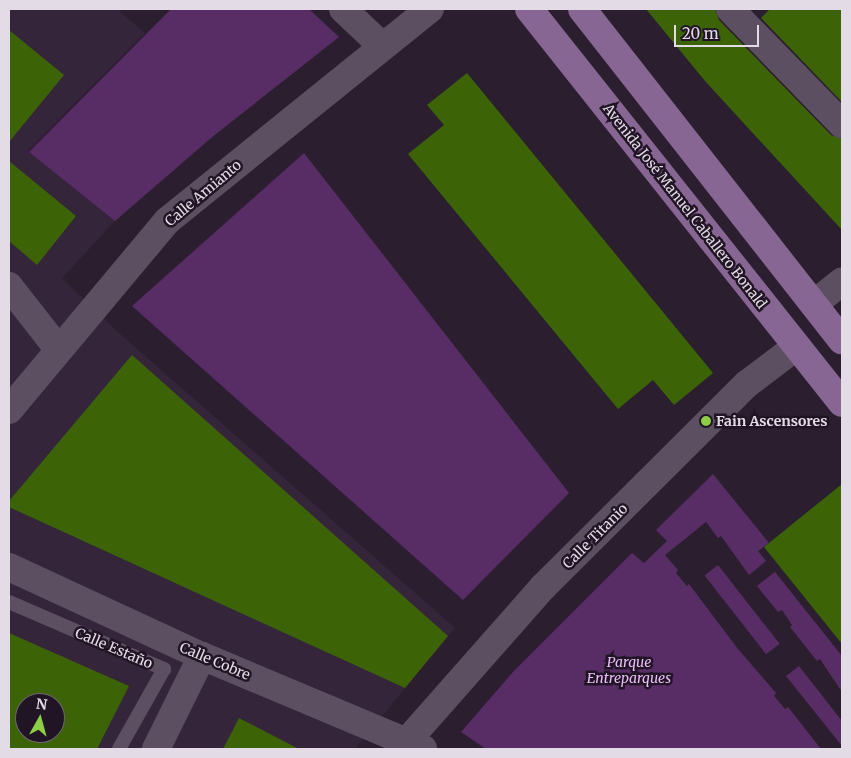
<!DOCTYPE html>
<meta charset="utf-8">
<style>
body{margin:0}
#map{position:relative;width:851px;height:758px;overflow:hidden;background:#2b1e2f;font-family:Merriweather,serif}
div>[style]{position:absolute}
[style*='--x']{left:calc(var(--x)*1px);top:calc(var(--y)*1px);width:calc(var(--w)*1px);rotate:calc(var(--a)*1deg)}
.built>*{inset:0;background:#35253b}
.green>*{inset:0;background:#582d66;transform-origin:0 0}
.building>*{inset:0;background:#3c6407}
.service>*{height:14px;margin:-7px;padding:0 7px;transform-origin:7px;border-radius:7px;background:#5d4f62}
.minor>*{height:28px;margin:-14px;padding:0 14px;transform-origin:14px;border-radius:14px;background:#5d4f62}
.tertiary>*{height:28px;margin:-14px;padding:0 14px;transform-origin:14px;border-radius:14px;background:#5d4f62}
.primary>*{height:28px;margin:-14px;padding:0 14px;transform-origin:14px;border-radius:14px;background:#886693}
.dots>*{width:14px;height:14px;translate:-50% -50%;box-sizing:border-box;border:2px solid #211525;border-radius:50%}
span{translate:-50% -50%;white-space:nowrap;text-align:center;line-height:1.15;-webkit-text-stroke:5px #211525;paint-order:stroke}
.street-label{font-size:14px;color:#e3dbe6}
.poi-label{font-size:14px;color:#e3dbe6;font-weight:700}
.left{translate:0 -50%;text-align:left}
.park-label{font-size:14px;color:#eabff9;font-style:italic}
.frame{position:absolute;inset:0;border:10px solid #e3dbe6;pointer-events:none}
.north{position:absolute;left:15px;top:693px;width:50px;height:50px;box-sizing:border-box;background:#211525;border:1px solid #6f6472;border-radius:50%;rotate:7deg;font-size:14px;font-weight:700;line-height:20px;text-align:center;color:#e3dbe6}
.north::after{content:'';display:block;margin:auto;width:18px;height:22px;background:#8cce45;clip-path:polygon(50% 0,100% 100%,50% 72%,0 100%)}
.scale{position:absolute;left:674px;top:25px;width:85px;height:22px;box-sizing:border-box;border:2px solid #e3dbe6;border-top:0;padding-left:6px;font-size:15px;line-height:18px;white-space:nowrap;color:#e3dbe6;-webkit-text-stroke:4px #211525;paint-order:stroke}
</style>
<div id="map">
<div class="built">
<div style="clip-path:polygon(evenodd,9px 9px,117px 9px,145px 33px,28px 151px,115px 221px,62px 278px,118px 332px,455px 628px,355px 749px,9px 749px,9px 9px,25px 703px,55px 703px,55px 733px,25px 733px,25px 703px)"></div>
</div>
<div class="green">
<div style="clip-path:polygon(171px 9px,309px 9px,339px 37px,211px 138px,115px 221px,29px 152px)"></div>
<div style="clip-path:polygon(304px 153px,569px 493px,463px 600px,132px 306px)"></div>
<div style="clip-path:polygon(713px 474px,769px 543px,758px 551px,766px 561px,749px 575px,721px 536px,718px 538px,706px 522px,665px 555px,678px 570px,676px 573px,687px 586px,689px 584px,738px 649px,776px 693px,774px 696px,785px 709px,788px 707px,821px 749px,486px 749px,461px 732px,513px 672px,632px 553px,644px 563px,667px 541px,656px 530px)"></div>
<div style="left:718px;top:565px;width:100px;height:17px;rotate:52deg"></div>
<div style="clip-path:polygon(775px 572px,842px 656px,842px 692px,820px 659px,817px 661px,790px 627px,792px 625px,782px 610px,778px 612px,757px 586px)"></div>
<div style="clip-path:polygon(799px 666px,842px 721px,842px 746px,786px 676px)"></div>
</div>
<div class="building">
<div style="clip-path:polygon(646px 9px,715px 9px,719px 20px,831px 135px,842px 139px,842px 230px,705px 81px)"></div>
<div style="clip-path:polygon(770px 9px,842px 9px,842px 102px,761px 18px)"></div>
<div style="clip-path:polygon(9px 30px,64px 75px,9px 142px)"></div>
<div style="clip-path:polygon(467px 73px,713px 373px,674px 405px,653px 380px,618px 409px,408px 154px,444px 125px,427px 105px)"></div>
<div style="clip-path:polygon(9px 161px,76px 216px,37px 265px,9px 241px)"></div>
<div style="clip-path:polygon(132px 355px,448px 636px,405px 688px,9px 507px,9px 501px)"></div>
<div style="clip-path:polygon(842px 484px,842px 644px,764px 547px)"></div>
<div style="clip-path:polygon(evenodd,9px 633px,129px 686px,97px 749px,9px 749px,9px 633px,25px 703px,55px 703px,55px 733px,25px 733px,25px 703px)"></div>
<div style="clip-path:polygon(239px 718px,299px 749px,223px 749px)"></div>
</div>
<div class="service">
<div style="--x:9;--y:602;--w:169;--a:23.4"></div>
<div style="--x:164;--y:669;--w:92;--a:119.4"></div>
</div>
<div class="minor">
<div style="--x:343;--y:9;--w:54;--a:43.5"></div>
<div style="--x:730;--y:9;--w:161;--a:45.8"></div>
<div style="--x:9;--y:286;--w:81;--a:52"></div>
<div style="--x:9;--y:410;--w:246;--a:-50.1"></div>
<div style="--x:167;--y:221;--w:338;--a:-38.9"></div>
<div style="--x:9;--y:567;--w:213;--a:24.8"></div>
<div style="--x:202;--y:656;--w:240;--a:22.8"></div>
<div style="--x:408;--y:740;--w:204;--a:-48.6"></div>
<div style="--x:543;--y:587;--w:288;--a:-44.9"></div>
<div style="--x:747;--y:384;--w:61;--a:-37.1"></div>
<div style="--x:156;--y:749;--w:104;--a:-63.7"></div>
</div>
<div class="tertiary">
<div style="--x:814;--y:304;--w:36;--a:-39"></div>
</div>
<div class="primary">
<div style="--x:529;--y:9;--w:503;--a:51.54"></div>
<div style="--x:582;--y:9;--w:421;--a:51.9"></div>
</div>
<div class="dots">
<div style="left:706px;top:421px;background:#8cce45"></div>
</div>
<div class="street-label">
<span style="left:203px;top:193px;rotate:-40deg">Calle Amianto</span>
<span style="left:685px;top:206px;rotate:52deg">Avenida José Manuel Caballero Bonald</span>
<span style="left:595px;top:536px;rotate:-45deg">Calle Titanio</span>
<span style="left:114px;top:648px;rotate:23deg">Calle Estaño</span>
<span style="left:215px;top:661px;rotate:23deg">Calle Cobre</span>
</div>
<div class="poi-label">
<span class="left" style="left:716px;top:421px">Fain Ascensores</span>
</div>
<div class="park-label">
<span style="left:629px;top:670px">Parque<br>Entreparques</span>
</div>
<div class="frame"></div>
<div class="north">N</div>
<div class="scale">20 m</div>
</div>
